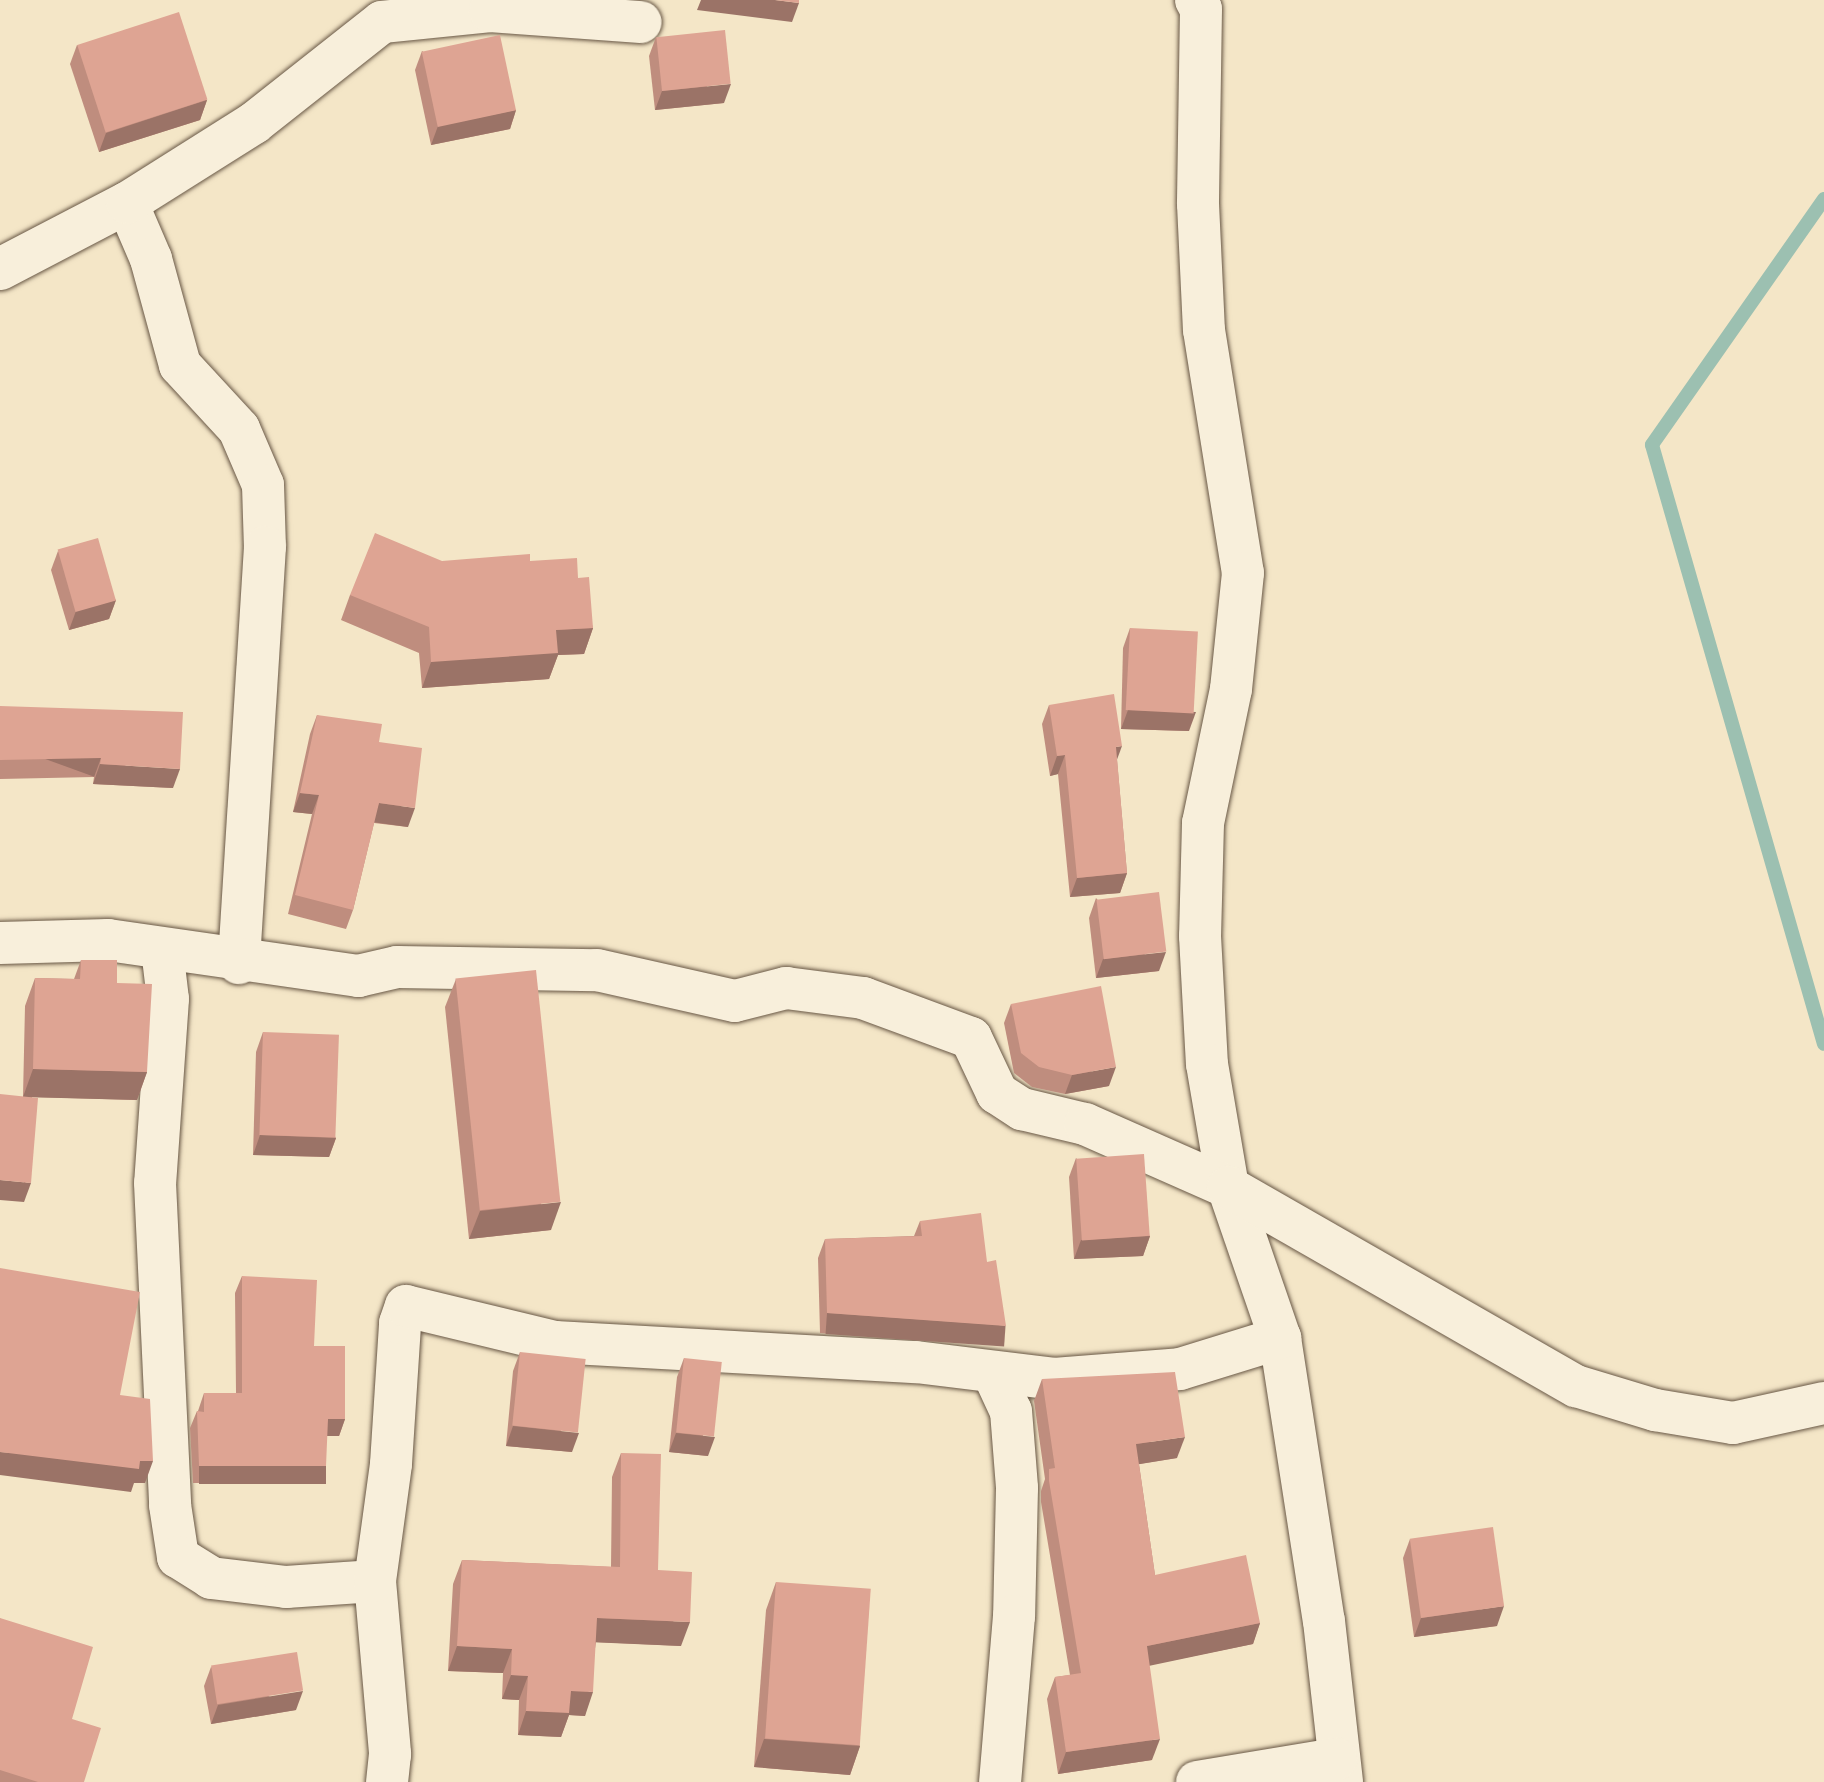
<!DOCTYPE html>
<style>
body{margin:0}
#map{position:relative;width:1824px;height:1782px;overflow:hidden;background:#f4e6c7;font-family:"Libre Bodoni",serif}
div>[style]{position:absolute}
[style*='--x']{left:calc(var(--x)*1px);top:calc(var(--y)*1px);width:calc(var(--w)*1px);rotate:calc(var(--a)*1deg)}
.stream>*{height:14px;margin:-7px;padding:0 7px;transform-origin:7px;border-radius:7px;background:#9cc0b1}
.roads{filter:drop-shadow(0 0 2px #685745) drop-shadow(0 0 2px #685745)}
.minor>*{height:42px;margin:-21px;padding:0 21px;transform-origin:21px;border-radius:21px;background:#f8efdb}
.wall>*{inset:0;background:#bf8d7e}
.shaded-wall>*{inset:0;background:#9b7367;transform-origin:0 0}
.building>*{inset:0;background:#dea493;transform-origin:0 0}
span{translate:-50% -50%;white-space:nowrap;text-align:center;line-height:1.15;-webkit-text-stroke:8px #f8efdb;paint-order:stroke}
</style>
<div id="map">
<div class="stream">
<div style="--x:1824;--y:199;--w:300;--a:125"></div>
<div style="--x:1652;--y:445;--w:623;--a:73.98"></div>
</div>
<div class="roads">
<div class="minor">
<div style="--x:1196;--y:0;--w:10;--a:61"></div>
<div style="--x:1201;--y:9;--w:195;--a:90.9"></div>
<div style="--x:1198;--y:204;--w:126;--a:87.3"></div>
<div style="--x:1204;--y:330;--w:246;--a:80.9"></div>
<div style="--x:1243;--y:573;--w:117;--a:95.9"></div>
<div style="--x:1231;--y:689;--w:137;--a:101.8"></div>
<div style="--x:1203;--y:823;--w:113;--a:91.5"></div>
<div style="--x:1200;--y:936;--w:128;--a:86.9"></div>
<div style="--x:1207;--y:1064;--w:125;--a:80.3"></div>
<div style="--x:1228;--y:1187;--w:160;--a:71"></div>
<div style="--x:1280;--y:1338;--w:286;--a:81.2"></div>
<div style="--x:1324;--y:1621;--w:162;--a:83.6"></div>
<div style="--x:127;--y:203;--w:61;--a:66.8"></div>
<div style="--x:151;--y:259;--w:110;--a:74.7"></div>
<div style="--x:180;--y:365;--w:87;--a:47.3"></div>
<div style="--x:239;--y:429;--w:61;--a:66.8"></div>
<div style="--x:263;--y:485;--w:62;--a:88.2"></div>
<div style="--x:265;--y:547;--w:417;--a:93.6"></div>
<div style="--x:0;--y:269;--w:143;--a:-27.5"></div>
<div style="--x:127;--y:203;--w:150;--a:-32.2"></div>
<div style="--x:254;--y:123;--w:163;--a:-38.3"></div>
<div style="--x:382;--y:22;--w:109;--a:-5.8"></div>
<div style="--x:490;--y:11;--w:151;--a:4.2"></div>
<div style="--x:0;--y:943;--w:108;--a:-1.6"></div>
<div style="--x:108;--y:940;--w:253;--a:8.2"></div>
<div style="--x:358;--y:976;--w:40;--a:-13"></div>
<div style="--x:397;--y:967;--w:200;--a:0.9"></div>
<div style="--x:597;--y:970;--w:141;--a:12.7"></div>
<div style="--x:735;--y:1001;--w:53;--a:-14.3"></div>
<div style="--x:786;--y:988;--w:78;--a:7.4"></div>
<div style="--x:863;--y:998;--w:115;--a:20.3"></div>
<div style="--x:971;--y:1038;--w:61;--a:64.7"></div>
<div style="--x:997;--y:1093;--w:30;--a:33"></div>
<div style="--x:1022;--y:1109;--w:65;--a:13.4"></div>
<div style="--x:1085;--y:1124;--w:156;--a:23.8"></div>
<div style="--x:1228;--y:1187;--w:401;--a:29.8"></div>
<div style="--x:1576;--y:1386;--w:83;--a:16.9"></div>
<div style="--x:1655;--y:1410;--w:79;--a:9.5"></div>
<div style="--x:1733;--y:1423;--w:93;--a:-12.4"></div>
<div style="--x:162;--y:949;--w:50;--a:83.2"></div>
<div style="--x:168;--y:999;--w:184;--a:94"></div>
<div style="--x:155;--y:1183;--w:322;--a:87.3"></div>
<div style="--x:170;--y:1505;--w:53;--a:81.3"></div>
<div style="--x:178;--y:1557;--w:39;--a:32"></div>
<div style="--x:211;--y:1578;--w:76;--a:6.8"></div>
<div style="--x:286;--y:1587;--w:89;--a:-3.9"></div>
<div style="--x:375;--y:1581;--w:174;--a:85"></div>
<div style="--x:390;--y:1754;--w:28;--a:96"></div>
<div style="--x:994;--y:1375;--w:40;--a:65"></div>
<div style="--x:1011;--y:1411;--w:77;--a:85.5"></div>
<div style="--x:1017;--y:1488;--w:128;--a:91.3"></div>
<div style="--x:1014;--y:1616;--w:167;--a:94.8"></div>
<div style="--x:375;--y:1581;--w:118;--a:-82.2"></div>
<div style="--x:391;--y:1464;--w:141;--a:-86.3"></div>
<div style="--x:400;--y:1323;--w:18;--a:-71"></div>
<div style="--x:406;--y:1306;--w:153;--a:13.6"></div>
<div style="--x:555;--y:1342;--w:362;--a:3.2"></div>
<div style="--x:916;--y:1362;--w:139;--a:7"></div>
<div style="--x:1054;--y:1379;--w:126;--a:-4.5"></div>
<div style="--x:1180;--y:1369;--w:105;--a:-17.2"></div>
<div style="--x:1197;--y:1782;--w:141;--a:-9.4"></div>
</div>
</div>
<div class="wall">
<div style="clip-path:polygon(656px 37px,724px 103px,655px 110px,649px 56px)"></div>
<div style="clip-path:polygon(77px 45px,207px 100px,200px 120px,99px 152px,70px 64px)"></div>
<div style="clip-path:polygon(422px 51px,516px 110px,510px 129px,431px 145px,415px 70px)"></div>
<div style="clip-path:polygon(58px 551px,116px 600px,109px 619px,69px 630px,51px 570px)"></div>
<div style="clip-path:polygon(442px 561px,530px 561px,578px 578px,593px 628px,584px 654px,558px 655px,549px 679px,422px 688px,419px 653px,341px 620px,350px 595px)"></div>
<div style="clip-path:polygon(1130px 628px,1189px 731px,1121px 729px,1123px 648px)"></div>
<div style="clip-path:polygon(1049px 705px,1117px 760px,1127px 873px,1120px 893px,1070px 897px,1058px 774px,1050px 776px,1042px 724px)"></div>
<div style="clip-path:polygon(0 706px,173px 788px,93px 784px,94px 777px,0 779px)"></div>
<div style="clip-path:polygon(317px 715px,379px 742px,408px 827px,374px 823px,353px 910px,346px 929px,288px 914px,312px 814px,293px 812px,310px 734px)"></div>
<div style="clip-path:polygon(1096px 898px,1159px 971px,1096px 978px,1089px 918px)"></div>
<div style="clip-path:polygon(81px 960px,117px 983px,147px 1072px,137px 1100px,32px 1097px,24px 1202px,23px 1096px,25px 1006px,35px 978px,74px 979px)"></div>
<div style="clip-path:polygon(456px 979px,551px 1230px,469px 1239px,445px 1007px)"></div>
<div style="clip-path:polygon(1011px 1004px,1109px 1086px,1065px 1094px,1032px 1087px,1014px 1073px,1004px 1023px)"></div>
<div style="clip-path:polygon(263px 1032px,336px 1138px,329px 1157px,253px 1155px,256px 1052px)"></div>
<div style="clip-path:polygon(1076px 1158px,1150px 1236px,1143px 1256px,1074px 1259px,1069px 1177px)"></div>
<div style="clip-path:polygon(920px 1221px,987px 1262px,999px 1345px,820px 1333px,818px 1258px,825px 1239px,914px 1236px)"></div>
<div style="clip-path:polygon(242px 1276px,314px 1346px,345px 1419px,339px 1436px,327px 1436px,320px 1483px,193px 1483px,190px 1428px,197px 1411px,198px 1411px,204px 1393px,236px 1393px,235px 1293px)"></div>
<div style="clip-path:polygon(520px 1352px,572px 1452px,506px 1446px,513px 1371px)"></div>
<div style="clip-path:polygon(684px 1358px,708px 1456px,669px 1452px,677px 1377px)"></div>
<div style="clip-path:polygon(1042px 1379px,1177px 1458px,1139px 1464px,1155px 1575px,1260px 1623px,1253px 1644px,1149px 1665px,1152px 1760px,1058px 1774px,1047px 1699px,1055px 1677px,1070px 1675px,1041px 1502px,1041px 1491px,1045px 1479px,1034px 1401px)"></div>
<div style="clip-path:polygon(621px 1453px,681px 1646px,596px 1642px,585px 1716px,569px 1715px,561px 1737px,518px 1735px,519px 1700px,502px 1699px,503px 1673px,448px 1671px,453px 1584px,462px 1560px,611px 1567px,612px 1477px)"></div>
<div style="clip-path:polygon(1410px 1539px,1497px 1626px,1414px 1637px,1403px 1558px)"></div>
<div style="clip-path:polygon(776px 1582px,860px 1746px,850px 1775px,754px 1767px,766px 1610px)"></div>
<div style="clip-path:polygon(0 1618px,72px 1719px,84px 1782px,0 1782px)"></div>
<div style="clip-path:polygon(211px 1667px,296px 1710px,211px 1724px,204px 1686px)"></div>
</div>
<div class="shaded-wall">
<div style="clip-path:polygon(701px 0,775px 0,799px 3px,792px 22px,697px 10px)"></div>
<div style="clip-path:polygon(731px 84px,724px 103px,655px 110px,662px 91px)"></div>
<div style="clip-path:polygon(207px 100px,200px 120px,99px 152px,106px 133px)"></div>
<div style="clip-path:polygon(516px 110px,510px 129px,431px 145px,438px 126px)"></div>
<div style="clip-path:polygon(116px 600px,109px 619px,69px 630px,76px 611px)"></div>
<div style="clip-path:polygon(593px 628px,584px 654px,558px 655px,549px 679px,422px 688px,431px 662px,556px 630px)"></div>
<div style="clip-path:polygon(1128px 710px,1196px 712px,1189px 731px,1121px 729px)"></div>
<div style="clip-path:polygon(1122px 746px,1115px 765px,1116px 747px)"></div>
<div style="clip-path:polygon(1065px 755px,1058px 774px,1050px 776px,1057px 756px)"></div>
<div style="left:101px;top:758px;width:20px;height:101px;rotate:110deg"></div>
<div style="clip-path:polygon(100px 764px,180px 769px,173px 788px,93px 784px)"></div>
<div style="clip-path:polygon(300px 793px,319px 795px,312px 814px,293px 812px)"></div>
<div style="clip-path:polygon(379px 803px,415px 808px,408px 827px,372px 822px)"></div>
<div style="clip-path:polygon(1127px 873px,1120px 893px,1070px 897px,1077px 878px)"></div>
<div style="clip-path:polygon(1166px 952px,1159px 971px,1096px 978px,1103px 959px)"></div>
<div style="clip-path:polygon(1116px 1067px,1109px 1086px,1065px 1094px,1072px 1075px)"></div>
<div style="clip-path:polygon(33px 1069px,147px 1072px,137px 1100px,23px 1097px)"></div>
<div style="clip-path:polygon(260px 1135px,336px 1138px,329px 1157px,253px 1155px)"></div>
<div style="clip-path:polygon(0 1180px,31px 1183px,24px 1202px,0 1200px)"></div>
<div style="clip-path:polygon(561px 1202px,551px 1230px,469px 1239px,480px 1211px)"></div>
<div style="clip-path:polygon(1150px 1236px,1143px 1256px,1074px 1259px,1081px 1240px)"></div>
<div style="left:827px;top:1313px;width:179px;height:21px;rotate:4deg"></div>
<div style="clip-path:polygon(328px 1419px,345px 1419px,339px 1436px,322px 1436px)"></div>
<div style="clip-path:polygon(513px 1426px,579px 1433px,572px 1452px,506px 1446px)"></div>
<div style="clip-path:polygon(676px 1433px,715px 1437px,708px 1456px,669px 1452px)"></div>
<div style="clip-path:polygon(1185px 1437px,1177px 1458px,1128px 1466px,1136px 1444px)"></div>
<div style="clip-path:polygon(0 1452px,140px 1461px,153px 1461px,145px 1483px,134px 1483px,131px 1492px,0 1475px)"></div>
<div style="left:199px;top:1466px;width:127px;height:18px"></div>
<div style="clip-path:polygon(1504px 1606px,1497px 1626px,1414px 1637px,1421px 1618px)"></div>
<div style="clip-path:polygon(597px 1618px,690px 1622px,681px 1646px,588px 1642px)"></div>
<div style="clip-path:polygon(1260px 1623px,1253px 1644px,1139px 1668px,1147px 1646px)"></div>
<div style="clip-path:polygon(457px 1646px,512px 1649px,503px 1673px,448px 1671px)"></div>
<div style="clip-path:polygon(511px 1675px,528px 1676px,519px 1700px,502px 1699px)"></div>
<div style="clip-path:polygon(303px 1691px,296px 1710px,211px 1724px,218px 1705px)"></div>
<div style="clip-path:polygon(571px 1691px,593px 1692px,585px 1716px,569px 1715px,561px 1737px,518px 1735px,526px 1711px)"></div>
<div style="clip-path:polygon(764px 1739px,860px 1746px,850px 1775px,754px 1767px)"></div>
<div style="clip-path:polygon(1160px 1739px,1152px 1760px,1058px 1774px,1066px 1752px)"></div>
</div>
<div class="building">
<div style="clip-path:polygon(775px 0,799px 0,799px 3px)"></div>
<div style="left:179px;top:12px;width:92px;height:107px;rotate:72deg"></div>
<div style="left:725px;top:30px;width:54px;height:69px;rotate:84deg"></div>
<div style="left:500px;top:35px;width:77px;height:80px;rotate:78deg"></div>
<div style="clip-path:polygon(375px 533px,442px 561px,530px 554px,530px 561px,577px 558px,578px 578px,589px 577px,593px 628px,556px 630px,558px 653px,431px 662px,429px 627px,350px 595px)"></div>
<div style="left:98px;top:538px;width:65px;height:42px;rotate:74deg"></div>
<div style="left:1130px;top:628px;width:68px;height:82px;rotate:3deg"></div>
<div style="clip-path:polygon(1114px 694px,1122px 746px,1116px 747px,1127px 873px,1077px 878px,1065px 755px,1057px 756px,1049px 705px)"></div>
<div style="clip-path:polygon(0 706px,183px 712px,180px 769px,100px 764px,101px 758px,0 760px)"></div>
<div style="clip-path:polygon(317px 715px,382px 724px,379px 742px,422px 748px,415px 808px,379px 803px,353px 910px,295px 895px,319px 795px,300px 793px)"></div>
<div style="left:1159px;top:892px;width:60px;height:63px;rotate:83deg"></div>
<div style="clip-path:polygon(81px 960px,117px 960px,117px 983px,152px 984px,147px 1072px,33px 1069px,35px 978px,80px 979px)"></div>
<div style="left:536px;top:970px;width:233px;height:81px;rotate:84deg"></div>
<div style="clip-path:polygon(1101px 986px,1116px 1067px,1072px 1075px,1039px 1067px,1021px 1053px,1011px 1004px)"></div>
<div style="left:263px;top:1032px;width:76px;height:103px;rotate:2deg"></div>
<div style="clip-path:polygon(0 1094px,38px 1098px,31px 1183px,0 1180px)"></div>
<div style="left:1144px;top:1154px;width:82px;height:68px;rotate:86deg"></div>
<div style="clip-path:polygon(981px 1213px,987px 1262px,996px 1260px,1006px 1326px,827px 1313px,825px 1239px,922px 1236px,920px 1221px)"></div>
<div style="clip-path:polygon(0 1268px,140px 1292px,120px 1395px,150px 1399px,153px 1461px,140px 1461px,139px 1469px,0 1452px)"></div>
<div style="clip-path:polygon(242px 1276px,317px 1280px,314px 1346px,345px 1346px,345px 1419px,328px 1419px,326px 1466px,199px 1466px,197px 1411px,204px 1412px,204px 1393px,242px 1393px)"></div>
<div style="left:520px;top:1352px;width:66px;height:74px;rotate:6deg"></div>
<div style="left:684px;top:1358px;width:38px;height:75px;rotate:6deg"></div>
<div style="clip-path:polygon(1175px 1372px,1185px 1437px,1136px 1444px,1155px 1575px,1246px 1555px,1260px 1623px,1147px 1646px,1160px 1739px,1066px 1752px,1055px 1677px,1081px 1673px,1049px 1481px,1049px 1469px,1055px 1468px,1042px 1379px)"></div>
<div style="clip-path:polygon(621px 1453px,661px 1454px,658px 1570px,692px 1572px,690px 1622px,597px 1618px,593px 1692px,571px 1691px,569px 1713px,526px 1711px,528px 1676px,511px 1675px,512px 1649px,457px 1646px,462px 1560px,620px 1567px)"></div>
<div style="left:1493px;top:1527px;width:80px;height:84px;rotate:82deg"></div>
<div style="left:776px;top:1582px;width:95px;height:157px;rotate:4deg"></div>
<div style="clip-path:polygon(0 1618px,93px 1647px,72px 1719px,101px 1728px,84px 1782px,38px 1782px,0 1770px)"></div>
<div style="left:297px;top:1652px;width:39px;height:87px;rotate:81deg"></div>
</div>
</div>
